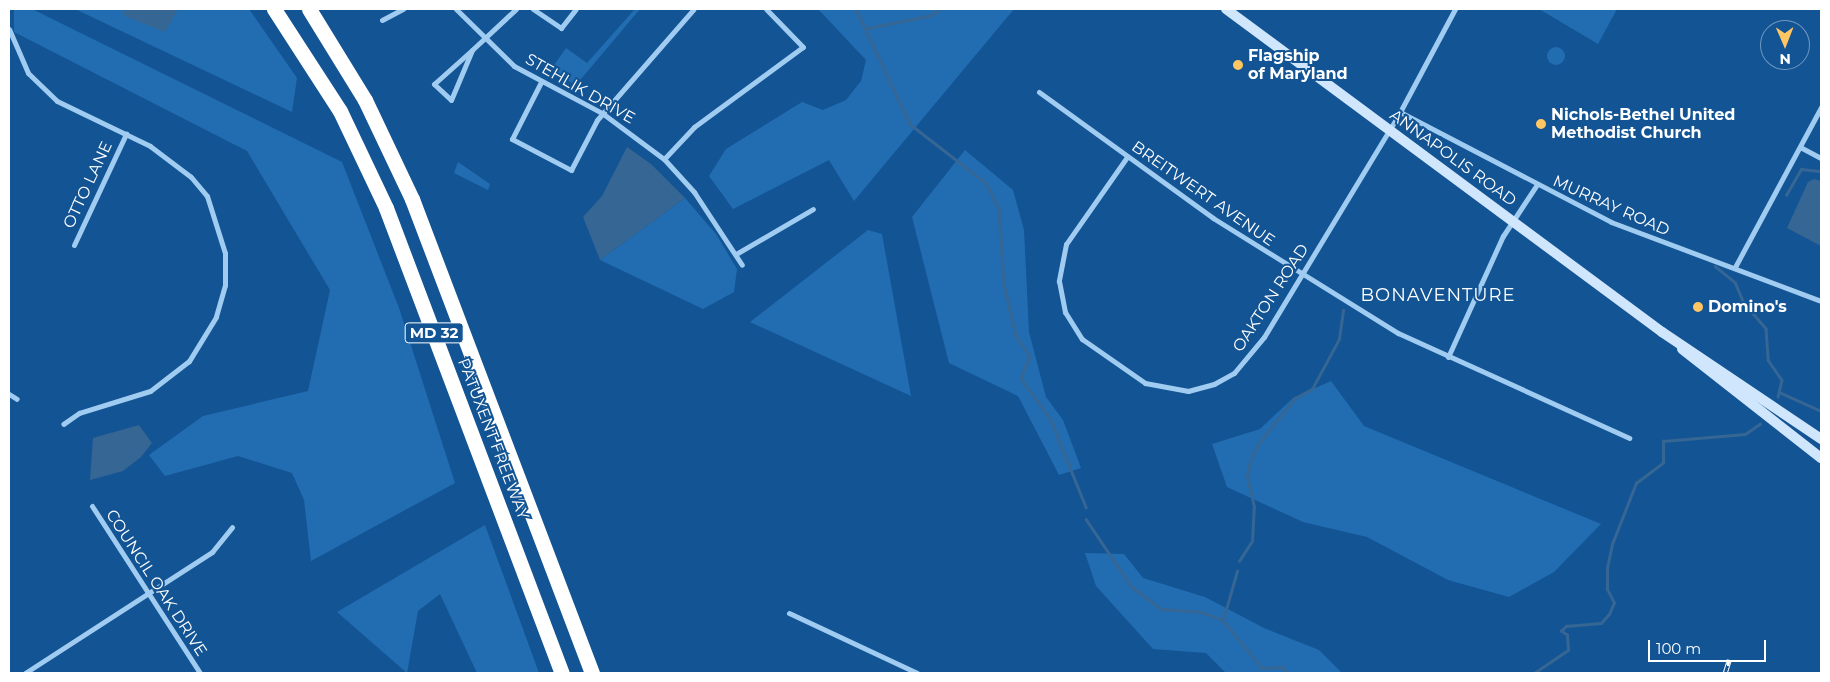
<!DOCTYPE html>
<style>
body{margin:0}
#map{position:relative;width:1830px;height:682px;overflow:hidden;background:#135494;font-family:Montserrat,sans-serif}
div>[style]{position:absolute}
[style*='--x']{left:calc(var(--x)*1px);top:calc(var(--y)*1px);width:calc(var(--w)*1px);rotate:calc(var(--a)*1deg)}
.green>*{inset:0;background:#226db1}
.round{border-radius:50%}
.water>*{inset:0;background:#366694}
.stream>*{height:2.5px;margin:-1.25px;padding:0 1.25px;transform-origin:1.25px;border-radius:1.25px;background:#366694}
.street>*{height:5px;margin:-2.5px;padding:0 2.5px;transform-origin:2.5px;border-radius:2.5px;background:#a1ccf2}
.secondary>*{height:10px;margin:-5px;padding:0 5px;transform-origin:5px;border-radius:5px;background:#d0e6fc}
.highway>*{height:15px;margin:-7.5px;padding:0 7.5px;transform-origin:7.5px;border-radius:7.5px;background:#fff}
.rail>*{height:4.5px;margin-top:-2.25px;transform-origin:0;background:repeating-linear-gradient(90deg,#135494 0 8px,#fff 0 16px);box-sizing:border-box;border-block:1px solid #fff}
.dots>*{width:14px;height:14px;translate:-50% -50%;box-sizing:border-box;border:2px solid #135494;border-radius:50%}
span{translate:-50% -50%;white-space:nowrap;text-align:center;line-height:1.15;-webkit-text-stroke:4px #135494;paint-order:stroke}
.shield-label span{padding:1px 4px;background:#135494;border:1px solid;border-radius:4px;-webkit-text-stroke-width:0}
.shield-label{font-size:15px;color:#fff;font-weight:700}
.poi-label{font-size:16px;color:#fff;font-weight:700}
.left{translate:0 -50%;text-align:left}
.street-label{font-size:16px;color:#fff}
.neighbourhood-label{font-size:18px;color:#fff;letter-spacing:1px}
.frame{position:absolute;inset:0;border:10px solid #fff;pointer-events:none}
.north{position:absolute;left:1760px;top:20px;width:50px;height:50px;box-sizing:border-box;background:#135494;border:1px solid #7198bf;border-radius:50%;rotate:179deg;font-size:14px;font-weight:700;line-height:20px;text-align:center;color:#fff}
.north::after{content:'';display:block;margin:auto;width:18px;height:22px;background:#ffc662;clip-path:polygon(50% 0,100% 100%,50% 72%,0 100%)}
.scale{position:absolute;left:1648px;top:640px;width:118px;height:22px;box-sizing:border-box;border:2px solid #fff;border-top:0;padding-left:6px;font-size:15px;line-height:18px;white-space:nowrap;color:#fff;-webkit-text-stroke:4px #135494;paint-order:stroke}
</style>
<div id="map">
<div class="green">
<div style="clip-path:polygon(14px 9px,32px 9px,342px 162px,399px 308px,455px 483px,311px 561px,304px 500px,292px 473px,238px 456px,165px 476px,149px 455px,203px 416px,308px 391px,330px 290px,247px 151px,14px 32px)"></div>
<div style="clip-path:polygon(75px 9px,249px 9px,297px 78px,292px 112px)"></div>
<div style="clip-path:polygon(635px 9px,640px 9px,576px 85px,550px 71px,566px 48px,587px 63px)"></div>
<div style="clip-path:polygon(818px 9px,1014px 9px,854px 201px,829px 160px,733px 209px,709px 176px,726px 149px,802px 102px,823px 110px,846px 100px,861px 81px,866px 60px)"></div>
<div style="clip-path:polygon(1539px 9px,1617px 9px,1598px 44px)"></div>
<div class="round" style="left:1547px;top:47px;width:18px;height:18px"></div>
<div style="clip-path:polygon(965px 150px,1013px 190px,1024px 230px,1029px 332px,1046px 397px,1063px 420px,1081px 468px,1059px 475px,1018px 396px,949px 363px,912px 217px)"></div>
<div style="clip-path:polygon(458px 162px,490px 184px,488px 190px,454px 173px)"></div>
<div style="clip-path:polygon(685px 198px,716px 234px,737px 269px,734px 292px,703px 309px,600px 260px)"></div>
<div style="clip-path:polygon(868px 230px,882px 234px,911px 396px,750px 322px)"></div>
<div style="clip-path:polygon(1331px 381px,1364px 426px,1601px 524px,1554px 572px,1509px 597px,1448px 580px,1367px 537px,1303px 522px,1227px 487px,1212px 444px,1260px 429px,1293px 398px)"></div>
<div style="clip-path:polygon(485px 525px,539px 673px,477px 673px,440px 594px,418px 611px,407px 673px,337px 612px)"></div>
<div style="clip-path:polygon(1085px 553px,1124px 554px,1143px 578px,1205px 597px,1264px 628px,1319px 650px,1342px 673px,1226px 673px,1206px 653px,1153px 649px,1096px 586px)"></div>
</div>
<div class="water">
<div style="clip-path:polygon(122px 9px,178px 9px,165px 32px,124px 16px)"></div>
<div style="clip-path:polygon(627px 147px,651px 164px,685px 198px,600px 260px,583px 217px,602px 196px)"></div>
<div style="clip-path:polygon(1814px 179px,1821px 181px,1821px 246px,1787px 228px,1808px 182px)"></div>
<div style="clip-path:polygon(139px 425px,152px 443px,141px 457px,123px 471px,90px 480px,93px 438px)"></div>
</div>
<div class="stream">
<div style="--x:856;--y:9;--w:127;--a:64.8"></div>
<div style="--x:910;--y:124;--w:96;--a:37.8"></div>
<div style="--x:986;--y:183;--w:29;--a:63"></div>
<div style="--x:999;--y:209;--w:75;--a:86.2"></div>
<div style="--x:1004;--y:284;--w:53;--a:77"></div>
<div style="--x:1016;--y:336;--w:24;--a:55"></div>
<div style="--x:1030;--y:356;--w:24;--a:112"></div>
<div style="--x:1021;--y:378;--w:52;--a:54.5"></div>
<div style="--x:1051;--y:420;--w:94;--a:68.1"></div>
<div style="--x:868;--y:28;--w:65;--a:-11.5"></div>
<div style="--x:932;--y:15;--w:10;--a:-37"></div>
<div style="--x:1786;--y:195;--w:30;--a:-60"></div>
<div style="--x:1801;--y:169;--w:20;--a:6"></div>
<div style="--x:1715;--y:266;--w:26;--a:39"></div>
<div style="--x:1735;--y:282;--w:23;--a:67"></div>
<div style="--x:1744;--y:303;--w:33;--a:49"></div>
<div style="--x:1766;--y:328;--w:32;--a:86"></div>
<div style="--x:1768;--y:360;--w:24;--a:55"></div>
<div style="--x:1782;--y:380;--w:17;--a:103"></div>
<div style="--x:1781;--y:393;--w:44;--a:24.2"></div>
<div style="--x:1086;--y:519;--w:81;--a:56.1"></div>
<div style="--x:1131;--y:586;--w:38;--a:37"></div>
<div style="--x:1161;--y:609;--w:41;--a:4.2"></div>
<div style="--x:1202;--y:612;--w:22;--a:21"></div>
<div style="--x:1223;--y:620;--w:62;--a:50.9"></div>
<div style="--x:1262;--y:668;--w:21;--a:-3"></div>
<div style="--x:1283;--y:667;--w:7;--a:56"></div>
<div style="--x:1239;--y:561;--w:24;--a:-57"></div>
<div style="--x:1252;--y:541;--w:34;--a:-87"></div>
<div style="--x:1254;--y:507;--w:32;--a:-103"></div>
<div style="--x:1247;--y:476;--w:14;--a:-78"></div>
<div style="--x:1250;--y:462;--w:20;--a:-66"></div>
<div style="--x:1258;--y:444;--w:59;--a:-51.2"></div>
<div style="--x:1295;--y:398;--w:19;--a:-28"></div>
<div style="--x:1312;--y:389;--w:57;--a:-61.6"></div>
<div style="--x:1339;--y:339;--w:29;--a:-82"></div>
<div style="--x:1223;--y:620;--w:51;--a:-74.1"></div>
<div style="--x:1534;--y:673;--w:41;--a:-34.1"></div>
<div style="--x:1568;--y:650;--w:15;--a:-94"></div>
<div style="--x:1567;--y:635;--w:7;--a:-146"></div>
<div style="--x:1561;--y:631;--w:7;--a:-45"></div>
<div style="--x:1566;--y:626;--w:35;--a:-5"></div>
<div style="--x:1601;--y:623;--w:12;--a:-48"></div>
<div style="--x:1609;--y:614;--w:12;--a:-66"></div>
<div style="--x:1614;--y:603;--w:16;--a:-117"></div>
<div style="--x:1607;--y:589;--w:21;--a:-90"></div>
<div style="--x:1607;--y:568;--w:25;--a:-78"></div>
<div style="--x:1612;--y:544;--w:66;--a:-68.5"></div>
<div style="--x:1636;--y:483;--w:34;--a:-37"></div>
<div style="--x:1663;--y:463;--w:22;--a:-90"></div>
<div style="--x:1663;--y:441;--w:82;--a:-4.9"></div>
<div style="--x:1745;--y:434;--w:18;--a:-34"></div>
</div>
<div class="street">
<div style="--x:456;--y:9;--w:81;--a:44.5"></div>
<div style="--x:514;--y:66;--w:100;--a:28.1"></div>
<div style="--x:602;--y:113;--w:77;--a:36.6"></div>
<div style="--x:664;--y:159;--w:45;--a:47.7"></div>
<div style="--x:694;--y:192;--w:87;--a:56.7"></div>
<div style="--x:533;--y:9;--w:34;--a:34"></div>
<div style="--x:561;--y:28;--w:24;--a:-52"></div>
<div style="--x:382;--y:20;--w:24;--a:-28"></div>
<div style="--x:9;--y:29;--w:48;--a:66.6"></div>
<div style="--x:28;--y:73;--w:40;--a:44"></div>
<div style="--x:57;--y:101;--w:103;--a:25.8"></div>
<div style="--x:150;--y:146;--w:51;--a:37.1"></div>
<div style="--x:191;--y:177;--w:25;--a:50"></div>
<div style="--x:207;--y:196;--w:60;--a:72.5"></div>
<div style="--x:225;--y:253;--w:32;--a:90"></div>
<div style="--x:225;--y:285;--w:33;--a:106"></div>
<div style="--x:216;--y:317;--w:52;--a:121.5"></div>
<div style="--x:189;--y:361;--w:49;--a:142.4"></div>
<div style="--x:150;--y:391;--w:74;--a:162.8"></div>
<div style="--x:79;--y:413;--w:19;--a:145"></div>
<div style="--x:472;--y:50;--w:51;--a:138.2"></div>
<div style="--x:434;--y:84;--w:23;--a:43"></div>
<div style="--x:451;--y:100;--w:54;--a:-67.2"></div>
<div style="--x:472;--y:50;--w:60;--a:-43"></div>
<div style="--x:541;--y:82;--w:64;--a:117"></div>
<div style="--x:512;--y:139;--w:67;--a:27.7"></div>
<div style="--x:571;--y:170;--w:56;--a:-62.5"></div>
<div style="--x:597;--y:120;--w:147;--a:-48.9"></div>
<div style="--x:1039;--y:92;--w:215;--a:35.9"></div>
<div style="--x:1213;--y:218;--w:218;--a:31.9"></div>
<div style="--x:1398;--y:333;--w:254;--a:24.4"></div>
<div style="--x:1400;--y:112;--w:238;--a:27.5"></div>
<div style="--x:1611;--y:222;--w:224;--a:20.6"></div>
<div style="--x:1800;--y:147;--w:24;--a:28"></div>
<div style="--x:1127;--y:157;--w:106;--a:125"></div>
<div style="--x:1066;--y:244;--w:38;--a:101"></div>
<div style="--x:1059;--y:281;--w:32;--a:79"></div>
<div style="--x:1065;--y:312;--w:32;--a:58"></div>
<div style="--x:1082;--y:339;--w:77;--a:34.9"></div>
<div style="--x:1145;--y:383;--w:44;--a:10.5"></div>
<div style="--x:1188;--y:391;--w:27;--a:-15"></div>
<div style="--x:1214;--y:384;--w:23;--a:-29"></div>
<div style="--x:1234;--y:373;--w:47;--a:-50.2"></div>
<div style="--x:1264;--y:337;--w:263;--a:-58.8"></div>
<div style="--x:1400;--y:112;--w:117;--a:-61.9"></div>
<div style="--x:664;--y:159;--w:44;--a:-46.8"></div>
<div style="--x:694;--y:127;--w:135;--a:-36.3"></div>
<div style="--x:803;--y:47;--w:53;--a:-134.2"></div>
<div style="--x:74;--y:245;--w:123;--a:-64.9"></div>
<div style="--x:736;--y:254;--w:89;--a:-30.3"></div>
<div style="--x:1735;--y:267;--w:182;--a:-61.7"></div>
<div style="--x:1448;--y:357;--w:133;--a:-65.6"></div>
<div style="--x:1503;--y:236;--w:60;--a:-56.6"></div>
<div style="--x:9;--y:394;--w:9;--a:32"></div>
<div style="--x:92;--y:506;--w:199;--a:57.1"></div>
<div style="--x:789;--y:613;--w:141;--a:25.1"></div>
<div style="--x:25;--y:673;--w:223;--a:-32.9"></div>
<div style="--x:212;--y:552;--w:32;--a:-51"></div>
</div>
<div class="secondary">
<div style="--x:1226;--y:9;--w:543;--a:36.53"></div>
<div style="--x:1662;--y:332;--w:192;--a:33.9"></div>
<div style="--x:1682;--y:349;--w:177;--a:38.1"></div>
</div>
<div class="highway">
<div style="--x:274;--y:9;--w:121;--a:57.1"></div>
<div style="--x:340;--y:111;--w:107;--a:64.6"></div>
<div style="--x:386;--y:208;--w:497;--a:69.3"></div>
<div style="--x:309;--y:9;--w:107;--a:58.4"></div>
<div style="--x:365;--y:100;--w:110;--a:64.6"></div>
<div style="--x:412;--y:199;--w:507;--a:69.21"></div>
</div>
<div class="rail">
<div style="--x:1725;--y:673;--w:14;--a:-73"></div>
</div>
<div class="dots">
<div style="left:1238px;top:65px;background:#ffc662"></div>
<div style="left:1541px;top:124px;background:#ffc662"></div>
<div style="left:1698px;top:307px;background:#ffc662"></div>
</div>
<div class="shield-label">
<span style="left:434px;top:333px">MD 32</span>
</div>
<div class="poi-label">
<span class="left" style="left:1248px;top:65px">Flagship<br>of Maryland</span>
<span class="left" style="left:1551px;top:124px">Nichols-Bethel United<br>Methodist Church</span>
<span class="left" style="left:1708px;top:307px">Domino's</span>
</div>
<div class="street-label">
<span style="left:580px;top:89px;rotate:30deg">STEHLIK DRIVE</span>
<span style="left:1453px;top:158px;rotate:36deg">ANNAPOLIS ROAD</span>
<span style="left:88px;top:185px;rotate:-65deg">OTTO LANE</span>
<span style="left:1203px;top:194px;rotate:35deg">BREITWERT AVENUE</span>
<span style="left:1611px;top:206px;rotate:24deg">MURRAY ROAD</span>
<span style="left:1271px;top:298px;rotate:-57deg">OAKTON ROAD</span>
<span style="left:493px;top:439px;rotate:69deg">PATUXENT FREEWAY</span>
<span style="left:156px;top:583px;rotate:57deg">COUNCIL OAK DRIVE</span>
</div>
<div class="neighbourhood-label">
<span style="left:1438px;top:295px">BONAVENTURE</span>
</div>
<div class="frame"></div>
<div class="north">N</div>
<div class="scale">100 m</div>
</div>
